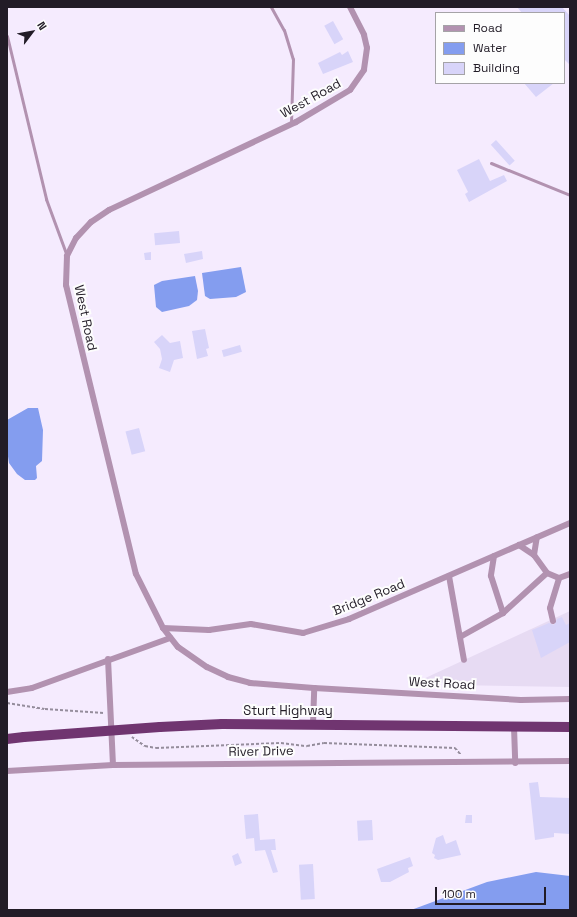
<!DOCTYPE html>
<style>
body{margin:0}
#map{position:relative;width:577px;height:917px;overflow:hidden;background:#f5ebfe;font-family:"Space Grotesk",sans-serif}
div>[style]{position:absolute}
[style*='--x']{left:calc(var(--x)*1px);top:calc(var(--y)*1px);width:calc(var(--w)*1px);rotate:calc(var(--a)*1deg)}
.built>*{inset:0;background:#e7dbf3}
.water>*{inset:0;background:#849def}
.building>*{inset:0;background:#d8d4f9;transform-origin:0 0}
.path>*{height:1.5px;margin-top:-0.75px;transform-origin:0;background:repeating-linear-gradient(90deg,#958d9c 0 3px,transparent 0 5px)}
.service>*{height:3px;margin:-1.5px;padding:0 1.5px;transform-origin:1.5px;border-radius:1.5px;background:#b292b0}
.minor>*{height:6px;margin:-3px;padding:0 3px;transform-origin:3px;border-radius:3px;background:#b292b0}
.trunk>*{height:10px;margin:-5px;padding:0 5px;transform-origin:5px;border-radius:5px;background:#703570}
.trunk-bridge>*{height:10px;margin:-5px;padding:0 5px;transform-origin:5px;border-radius:5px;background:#703570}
span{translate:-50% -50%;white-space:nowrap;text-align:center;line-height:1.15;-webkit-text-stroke:4px #fdfdfd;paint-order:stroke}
.street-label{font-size:13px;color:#221c27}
.frame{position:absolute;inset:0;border:8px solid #221c27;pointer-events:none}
.legend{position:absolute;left:435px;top:12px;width:130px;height:72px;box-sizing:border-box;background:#fdfdfd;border:1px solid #a5a3a7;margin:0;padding:5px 7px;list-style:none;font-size:12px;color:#221c27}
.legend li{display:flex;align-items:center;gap:8px;height:20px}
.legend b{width:20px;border:1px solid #a5a3a7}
.north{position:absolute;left:12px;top:12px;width:40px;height:40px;-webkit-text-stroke:3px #fdfdfd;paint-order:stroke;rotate:58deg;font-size:11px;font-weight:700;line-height:16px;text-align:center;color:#221c27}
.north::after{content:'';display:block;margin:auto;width:14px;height:18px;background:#221c27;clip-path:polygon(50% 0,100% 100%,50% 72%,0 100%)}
.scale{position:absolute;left:435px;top:887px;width:111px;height:18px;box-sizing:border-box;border:2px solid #221c27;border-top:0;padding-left:5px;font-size:12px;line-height:14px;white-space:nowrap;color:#221c27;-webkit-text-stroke:3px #fdfdfd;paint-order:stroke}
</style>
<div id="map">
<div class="built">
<div style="clip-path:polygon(570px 611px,570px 687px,453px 685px,421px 680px)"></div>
</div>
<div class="water">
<div style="clip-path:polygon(241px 267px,246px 292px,236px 297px,210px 299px,205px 296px,202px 273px)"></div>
<div style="clip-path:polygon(195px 276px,198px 291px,197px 300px,189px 306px,162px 312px,156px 307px,154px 285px,162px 281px)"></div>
<div style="clip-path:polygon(28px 408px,38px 408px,43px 430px,42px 461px,36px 466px,37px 478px,35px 480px,25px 480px,17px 474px,9px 463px,7px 450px,7px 420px)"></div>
<div style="clip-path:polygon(536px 872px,570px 876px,570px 910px,411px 910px,487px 882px)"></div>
</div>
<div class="building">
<div style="clip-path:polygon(517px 7px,562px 7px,570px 16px,570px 65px,564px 59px,564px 13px,522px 13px)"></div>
<div style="left:333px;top:21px;width:21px;height:10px;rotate:61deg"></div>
<div style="clip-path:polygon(348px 51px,353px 62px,323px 74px,318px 63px,340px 52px,342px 55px)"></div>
<div style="clip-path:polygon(524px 83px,554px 83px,536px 97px)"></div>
<div style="left:496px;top:140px;width:28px;height:7px;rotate:48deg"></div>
<div style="clip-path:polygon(479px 159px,490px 181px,504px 175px,507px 181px,469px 202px,465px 194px,468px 192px,457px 170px)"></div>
<div style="left:179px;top:231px;width:12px;height:25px;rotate:85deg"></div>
<div style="clip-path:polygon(202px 251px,203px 259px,186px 263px,184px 254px)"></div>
<div style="clip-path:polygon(151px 252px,151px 260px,145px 260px,144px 253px)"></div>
<div style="clip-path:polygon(205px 329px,209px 348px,206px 349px,208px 356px,197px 359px,192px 331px)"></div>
<div style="clip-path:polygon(162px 335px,170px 343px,180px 341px,183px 358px,174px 360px,170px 372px,159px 368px,162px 359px,160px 349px,154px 342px)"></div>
<div style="left:240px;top:345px;width:7px;height:19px;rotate:74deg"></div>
<div style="left:139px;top:428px;width:24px;height:14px;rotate:75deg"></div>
<div style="clip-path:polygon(562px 617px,566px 625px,570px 623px,570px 642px,541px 658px,532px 630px,549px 623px,554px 625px,557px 619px)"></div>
<div style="clip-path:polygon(538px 782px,540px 797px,570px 798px,570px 834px,554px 833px,554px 837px,535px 840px,529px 783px)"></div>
<div style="clip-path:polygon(258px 814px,260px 840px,275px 839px,276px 850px,271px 850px,278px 872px,273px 873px,265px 850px,255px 851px,254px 838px,246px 839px,244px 815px)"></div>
<div style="clip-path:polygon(466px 815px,472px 815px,472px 823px,465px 823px)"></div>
<div style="left:372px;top:820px;width:20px;height:15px;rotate:87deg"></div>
<div style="clip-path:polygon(443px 835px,446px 844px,456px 840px,461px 855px,438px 860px,434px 858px,435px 855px,432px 853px,436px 838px)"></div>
<div style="clip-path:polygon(238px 853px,242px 863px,235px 866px,232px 856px)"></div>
<div style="clip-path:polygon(410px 857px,413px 866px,408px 868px,409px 872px,390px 882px,381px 882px,377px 869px)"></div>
<div style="left:313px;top:864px;width:35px;height:14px;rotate:87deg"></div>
</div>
<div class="path">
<div style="--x:7;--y:703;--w:38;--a:9"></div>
<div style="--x:45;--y:709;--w:59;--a:3.9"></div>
<div style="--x:132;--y:737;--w:16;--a:35"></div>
<div style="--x:145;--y:746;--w:11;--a:10"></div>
<div style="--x:156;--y:748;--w:125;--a:-2.3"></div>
<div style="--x:281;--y:743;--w:26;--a:7"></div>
<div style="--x:307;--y:746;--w:17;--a:-10"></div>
<div style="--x:324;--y:743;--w:131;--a:2.2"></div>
<div style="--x:455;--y:748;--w:9;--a:49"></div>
</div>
<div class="service">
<div style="--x:271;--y:7;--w:26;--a:61"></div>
<div style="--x:284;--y:30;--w:30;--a:73"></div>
<div style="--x:293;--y:59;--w:65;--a:91.8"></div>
<div style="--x:7;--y:36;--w:168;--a:76.5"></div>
<div style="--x:46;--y:199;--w:61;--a:69.8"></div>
<div style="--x:491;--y:163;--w:85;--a:22.1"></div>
</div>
<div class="minor">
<div style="--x:350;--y:7;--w:31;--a:63"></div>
<div style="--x:364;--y:35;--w:13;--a:77"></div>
<div style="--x:367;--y:48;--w:22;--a:98"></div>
<div style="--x:364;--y:70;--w:24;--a:125"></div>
<div style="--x:350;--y:90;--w:63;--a:149.3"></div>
<div style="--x:296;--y:122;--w:207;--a:154.8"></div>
<div style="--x:109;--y:210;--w:22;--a:146"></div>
<div style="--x:91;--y:222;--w:22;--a:133"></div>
<div style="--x:76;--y:238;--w:20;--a:117"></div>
<div style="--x:67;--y:256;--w:29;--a:92"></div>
<div style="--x:66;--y:285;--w:297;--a:76.4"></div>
<div style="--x:136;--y:574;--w:60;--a:63.4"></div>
<div style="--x:163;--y:628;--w:24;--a:52"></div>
<div style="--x:178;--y:647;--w:35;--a:35"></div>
<div style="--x:207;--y:667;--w:23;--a:25"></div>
<div style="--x:228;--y:677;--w:23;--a:15"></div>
<div style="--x:250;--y:683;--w:64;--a:4.5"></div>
<div style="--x:314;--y:688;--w:207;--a:3.3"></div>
<div style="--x:521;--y:700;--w:49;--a:-1.2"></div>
<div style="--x:519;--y:545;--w:18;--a:34"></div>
<div style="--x:534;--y:555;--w:22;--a:54"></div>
<div style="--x:547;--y:573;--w:13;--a:23"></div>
<div style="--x:559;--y:578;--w:12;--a:-20"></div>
<div style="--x:534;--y:555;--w:18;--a:-81"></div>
<div style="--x:494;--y:556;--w:20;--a:99"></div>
<div style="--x:491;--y:576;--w:39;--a:72"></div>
<div style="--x:449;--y:576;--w:85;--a:79.9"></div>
<div style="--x:553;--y:621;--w:13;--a:-103"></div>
<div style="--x:550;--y:608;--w:31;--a:-73"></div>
<div style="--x:163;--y:628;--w:46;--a:2.5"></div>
<div style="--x:209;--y:630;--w:42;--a:-8.1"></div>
<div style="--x:251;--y:624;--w:53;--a:9.8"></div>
<div style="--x:303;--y:633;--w:48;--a:-16.9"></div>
<div style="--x:349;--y:619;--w:241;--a:-23.5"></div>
<div style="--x:460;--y:637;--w:49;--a:-29.2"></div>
<div style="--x:503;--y:613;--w:59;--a:-42.3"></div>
<div style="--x:108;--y:659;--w:106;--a:87.3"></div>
<div style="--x:7;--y:692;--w:25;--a:-9"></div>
<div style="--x:32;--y:688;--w:147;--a:-19.9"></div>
<div style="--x:313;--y:724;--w:36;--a:-88"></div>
<div style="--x:514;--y:727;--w:36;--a:88"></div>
<div style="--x:7;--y:771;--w:106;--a:-3.2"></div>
<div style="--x:113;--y:765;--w:457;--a:-0.5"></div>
</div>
<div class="trunk">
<div style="--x:160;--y:727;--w:62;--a:-2.8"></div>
<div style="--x:222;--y:724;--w:348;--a:0.5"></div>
<div style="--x:7;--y:739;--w:17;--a:-7"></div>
</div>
<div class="trunk-bridge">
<div style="--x:24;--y:737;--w:136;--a:-4.2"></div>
</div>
<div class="street-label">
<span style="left:311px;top:99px;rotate:-29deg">West Road</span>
<span style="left:85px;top:318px;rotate:78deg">West Road</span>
<span style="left:369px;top:598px;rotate:-22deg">Bridge Road</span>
<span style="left:442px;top:684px;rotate:3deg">West Road</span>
<span style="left:288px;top:711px">Sturt Highway</span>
<span style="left:261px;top:752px;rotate:-1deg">River Drive</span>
</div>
<div class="frame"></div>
<ul class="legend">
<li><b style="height:5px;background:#b292b0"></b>Road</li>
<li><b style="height:11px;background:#849def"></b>Water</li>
<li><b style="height:11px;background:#d8d4f9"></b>Building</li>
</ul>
<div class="north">N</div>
<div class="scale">100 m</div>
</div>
